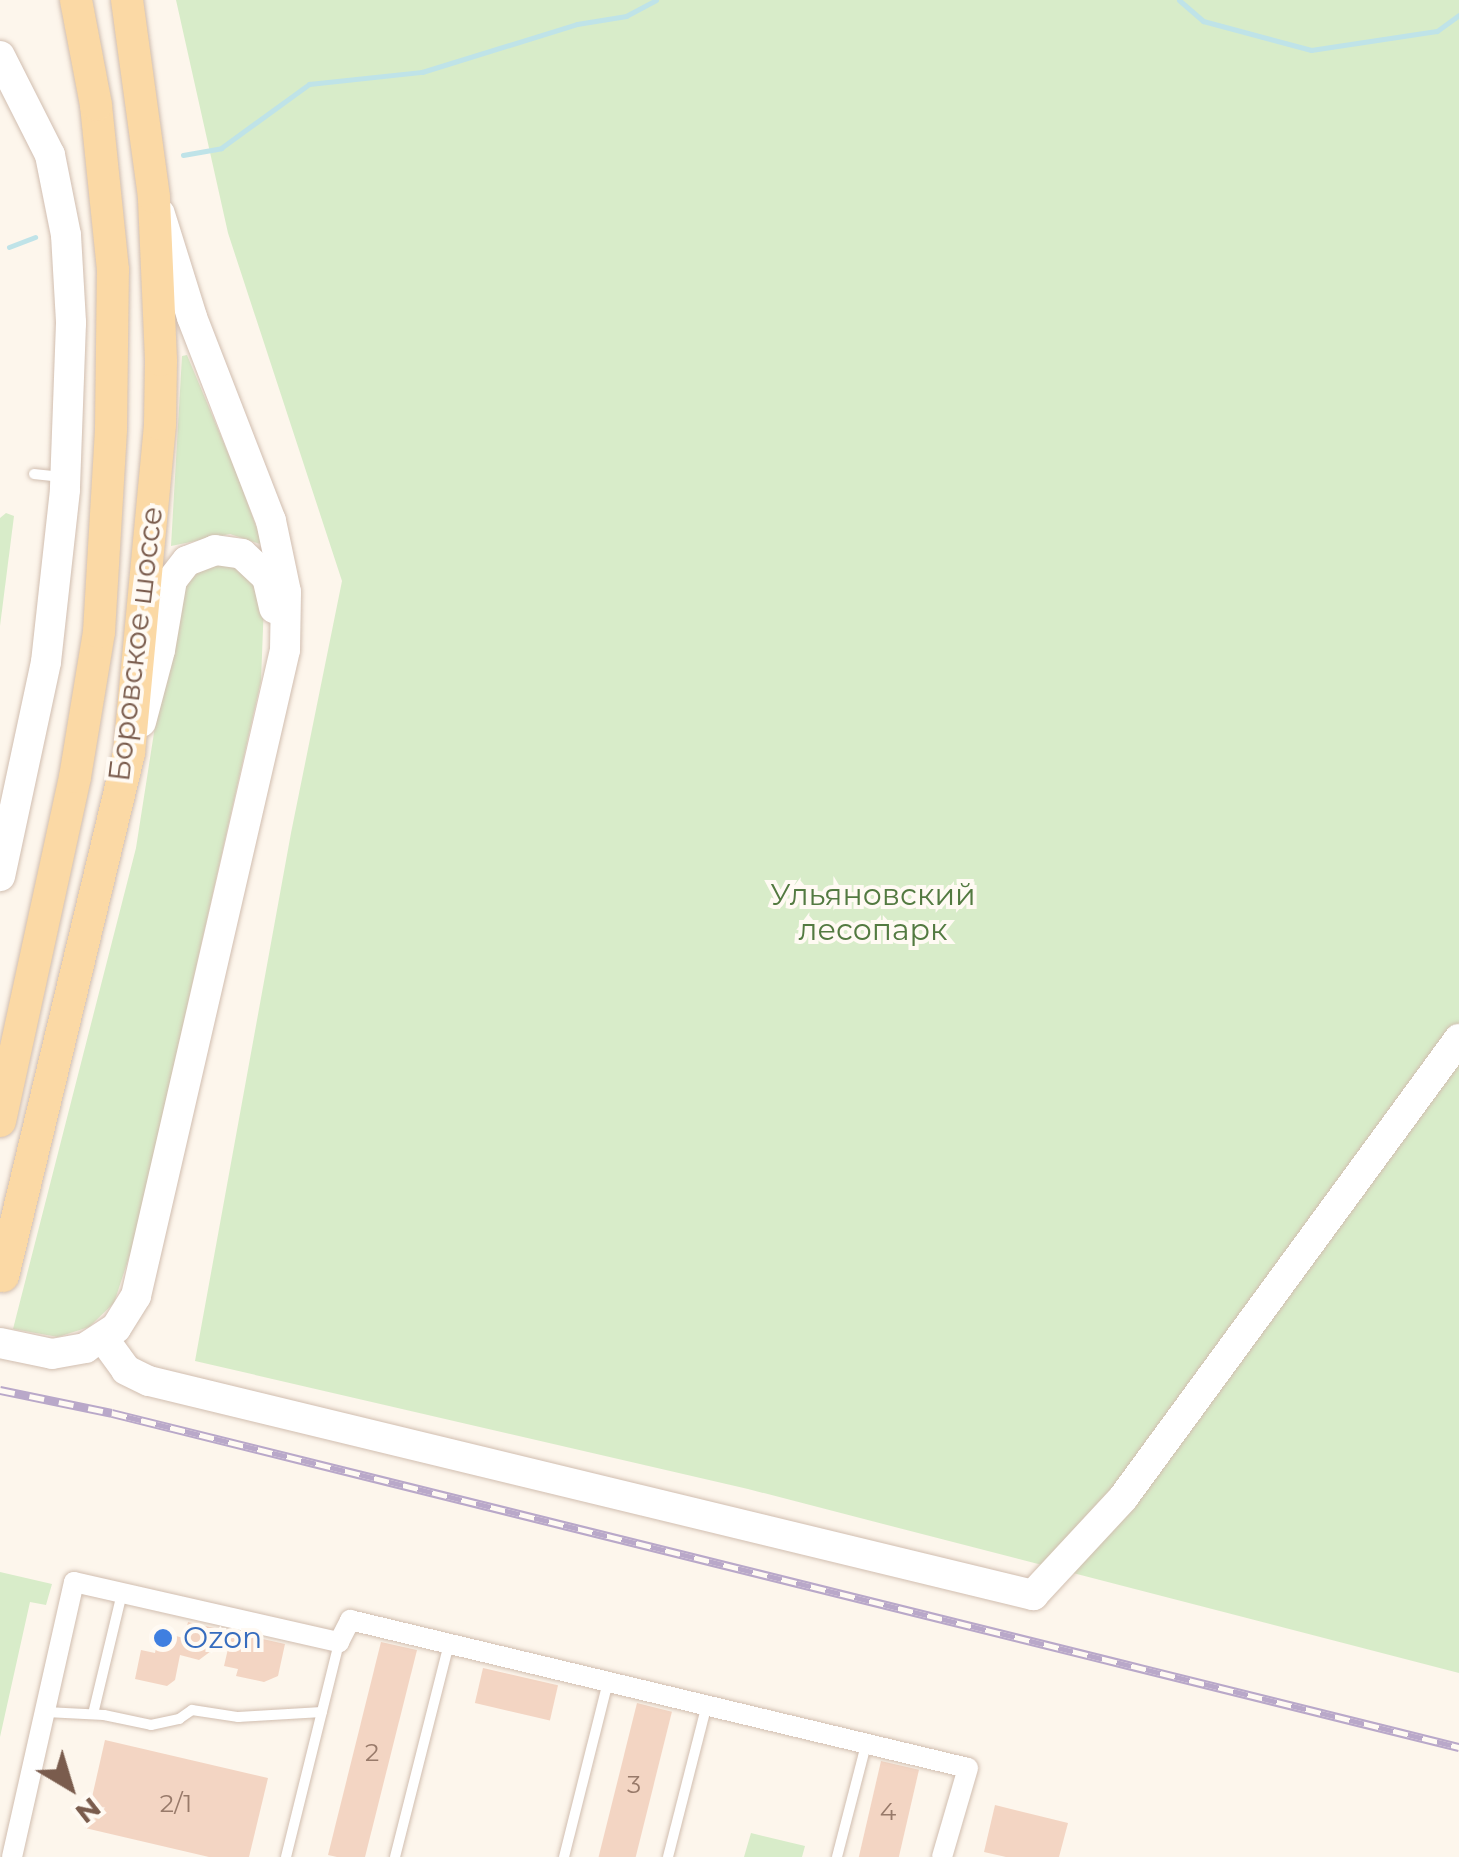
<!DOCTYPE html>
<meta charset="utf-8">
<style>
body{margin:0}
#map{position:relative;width:1459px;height:1857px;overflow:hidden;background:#fdf6ec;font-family:Montserrat,sans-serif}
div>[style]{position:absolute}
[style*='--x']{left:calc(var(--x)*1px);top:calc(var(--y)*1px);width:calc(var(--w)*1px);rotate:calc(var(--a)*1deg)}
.green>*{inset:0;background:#d8ecc9}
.stream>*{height:5px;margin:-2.5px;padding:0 2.5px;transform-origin:2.5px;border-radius:2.5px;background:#bfe3e8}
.building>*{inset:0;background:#f3d5c3;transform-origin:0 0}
.roads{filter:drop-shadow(0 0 2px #d1beb0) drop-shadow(0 0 2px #d1beb0)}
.lane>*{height:10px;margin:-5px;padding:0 5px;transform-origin:5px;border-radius:5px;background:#fff}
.street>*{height:20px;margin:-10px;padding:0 10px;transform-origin:10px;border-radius:10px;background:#fff}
.secondary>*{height:30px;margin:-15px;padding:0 15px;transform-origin:15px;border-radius:15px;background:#fff}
.primary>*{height:32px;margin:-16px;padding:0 16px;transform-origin:16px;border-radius:16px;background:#fbd9a5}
.rail>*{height:9px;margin-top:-4.5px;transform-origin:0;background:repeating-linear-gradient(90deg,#fffaf3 0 15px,#b9a8c9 0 30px);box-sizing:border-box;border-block:2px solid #b9a8c9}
.dots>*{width:28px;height:28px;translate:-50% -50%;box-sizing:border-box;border:5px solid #fffaf3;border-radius:50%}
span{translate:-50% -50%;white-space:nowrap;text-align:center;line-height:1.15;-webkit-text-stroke:8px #fffaf3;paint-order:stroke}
.number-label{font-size:25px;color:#987a6a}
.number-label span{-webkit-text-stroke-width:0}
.street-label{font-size:30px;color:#7a5c4d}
.park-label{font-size:30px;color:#537a41}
.shop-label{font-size:30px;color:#366cbe}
.left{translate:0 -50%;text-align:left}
.north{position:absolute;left:20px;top:1737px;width:100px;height:100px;-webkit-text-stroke:8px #fffaf3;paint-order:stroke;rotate:142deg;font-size:28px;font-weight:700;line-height:40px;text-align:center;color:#7a5c4d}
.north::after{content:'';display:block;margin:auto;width:35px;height:45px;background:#7a5c4d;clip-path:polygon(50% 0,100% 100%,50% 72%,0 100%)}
</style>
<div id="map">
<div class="green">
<div style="clip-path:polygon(176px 0,1459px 0,1459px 1673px,748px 1489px,195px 1361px,291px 833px,342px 581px,228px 233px)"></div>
<div style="clip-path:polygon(187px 355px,236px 472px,263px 545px,230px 534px,171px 546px,182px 356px)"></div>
<div style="clip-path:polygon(6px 513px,14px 516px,0 626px,0 518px)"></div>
<div style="clip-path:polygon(218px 561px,248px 571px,264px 603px,261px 681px,133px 1245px,114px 1303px,89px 1327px,58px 1337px,13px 1329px,136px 848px,173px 611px,192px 572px)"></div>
<div style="clip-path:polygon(0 1572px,52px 1584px,46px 1605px,30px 1602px,0 1737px)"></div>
<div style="clip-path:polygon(751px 1833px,805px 1846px,802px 1857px,744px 1857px)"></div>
</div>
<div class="stream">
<div style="--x:1179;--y:0;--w:32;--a:41"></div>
<div style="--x:1203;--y:21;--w:112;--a:15"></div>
<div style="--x:1311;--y:50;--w:127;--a:-8.6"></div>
<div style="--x:1437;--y:31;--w:27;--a:-36"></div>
<div style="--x:183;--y:155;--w:39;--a:-10"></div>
<div style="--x:221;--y:148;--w:109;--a:-36"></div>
<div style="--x:309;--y:84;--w:114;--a:-6.1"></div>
<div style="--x:422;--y:72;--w:162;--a:-17.2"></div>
<div style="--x:577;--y:24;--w:50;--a:-9.3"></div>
<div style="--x:626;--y:16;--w:34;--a:-28"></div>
<div style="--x:9;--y:247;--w:28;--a:-21"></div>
</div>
<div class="building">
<div style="clip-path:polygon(188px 1622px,285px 1644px,278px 1676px,264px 1682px,236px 1676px,238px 1669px,224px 1666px,231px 1636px,199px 1660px,180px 1655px,175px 1680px,167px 1686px,135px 1679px,141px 1650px,155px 1653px,159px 1632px,184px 1638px)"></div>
<div style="clip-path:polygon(381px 1642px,417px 1650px,365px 1857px,337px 1857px,328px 1855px)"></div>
<div style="left:483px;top:1668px;width:77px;height:36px;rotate:13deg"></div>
<div style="left:637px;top:1703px;width:36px;height:159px;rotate:14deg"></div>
<div style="clip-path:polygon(105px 1740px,268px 1778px,249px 1857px,209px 1857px,85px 1828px)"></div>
<div style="left:881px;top:1761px;width:39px;height:99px;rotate:13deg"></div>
<div style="clip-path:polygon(995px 1805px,1068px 1823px,1059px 1857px,1006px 1857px,984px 1852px)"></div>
</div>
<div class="roads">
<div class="lane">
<div style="--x:34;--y:474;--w:30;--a:6"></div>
<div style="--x:46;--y:1712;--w:58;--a:3"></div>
<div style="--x:104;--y:1715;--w:48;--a:12"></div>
<div style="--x:151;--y:1725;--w:29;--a:-12"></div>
<div style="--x:179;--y:1719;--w:16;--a:-35"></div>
<div style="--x:192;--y:1710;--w:47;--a:8.7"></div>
<div style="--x:238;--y:1717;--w:84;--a:-3.4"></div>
<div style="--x:93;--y:1714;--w:124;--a:-76.5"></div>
<div style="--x:286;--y:1857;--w:220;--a:-76.1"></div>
<div style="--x:395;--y:1857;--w:220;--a:-75.8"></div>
<div style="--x:564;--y:1857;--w:180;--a:-75.9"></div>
<div style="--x:668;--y:1857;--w:154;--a:-75.7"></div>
<div style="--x:837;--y:1857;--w:116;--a:-75.5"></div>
</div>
<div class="street">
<div style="--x:12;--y:1857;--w:282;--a:-77.3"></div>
<div style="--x:74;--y:1582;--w:272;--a:12.8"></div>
<div style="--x:339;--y:1642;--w:25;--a:-63"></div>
<div style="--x:350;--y:1620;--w:635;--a:13.47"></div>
<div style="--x:968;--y:1768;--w:93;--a:106.3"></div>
</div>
<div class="secondary">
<div style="--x:0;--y:56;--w:111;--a:63.2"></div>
<div style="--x:50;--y:155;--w:82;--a:78.7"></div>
<div style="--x:66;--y:235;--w:88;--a:86.7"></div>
<div style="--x:71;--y:323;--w:167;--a:92.1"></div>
<div style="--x:65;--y:490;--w:173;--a:96.3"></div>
<div style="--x:46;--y:662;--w:219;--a:102.1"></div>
<div style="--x:141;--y:722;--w:74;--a:-75.2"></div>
<div style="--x:160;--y:650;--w:71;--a:-80.3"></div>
<div style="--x:172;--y:580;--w:24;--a:-52"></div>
<div style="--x:187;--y:561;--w:30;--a:-21"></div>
<div style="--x:215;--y:550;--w:27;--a:8"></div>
<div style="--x:242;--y:554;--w:34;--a:43"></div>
<div style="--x:267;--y:577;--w:32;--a:77"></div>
<div style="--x:103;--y:1338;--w:39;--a:54"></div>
<div style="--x:126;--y:1370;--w:25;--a:26"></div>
<div style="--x:149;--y:1381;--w:910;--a:13.61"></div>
<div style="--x:1033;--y:1595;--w:132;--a:-47.1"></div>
<div style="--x:1123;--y:1498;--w:569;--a:-53.79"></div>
<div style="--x:0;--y:1343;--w:53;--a:11.9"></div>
<div style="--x:52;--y:1354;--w:34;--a:-10"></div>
<div style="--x:85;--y:1348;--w:37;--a:-33"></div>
<div style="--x:116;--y:1328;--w:38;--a:-58"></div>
<div style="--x:136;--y:1296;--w:663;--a:-77.01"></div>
<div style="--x:285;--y:650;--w:58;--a:-89"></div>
<div style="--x:286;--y:592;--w:73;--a:-101.9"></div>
<div style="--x:271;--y:521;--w:219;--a:-111.2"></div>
<div style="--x:192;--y:317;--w:108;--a:-107.3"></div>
</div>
<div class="primary">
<div style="--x:0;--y:1121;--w:352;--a:-77.7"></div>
<div style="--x:75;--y:777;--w:147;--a:-80.6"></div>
<div style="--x:99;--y:632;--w:203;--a:-86.6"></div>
<div style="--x:111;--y:429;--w:159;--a:-89.3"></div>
<div style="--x:113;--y:270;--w:166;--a:-95.9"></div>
<div style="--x:96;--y:105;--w:107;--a:-100.8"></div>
<div style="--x:3;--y:1276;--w:538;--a:-76.45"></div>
<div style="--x:129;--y:753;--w:330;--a:-84.6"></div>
<div style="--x:160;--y:424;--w:64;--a:-89.1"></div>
<div style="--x:161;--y:360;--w:163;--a:-92.5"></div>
<div style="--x:154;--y:197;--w:199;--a:-97.8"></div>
</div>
</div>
<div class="rail">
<div style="--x:0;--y:1390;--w:114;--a:11.6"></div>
<div style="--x:112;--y:1413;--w:1388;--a:13.93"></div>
</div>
<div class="dots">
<div style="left:163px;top:1638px;background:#3f7fe0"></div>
</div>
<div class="number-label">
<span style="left:372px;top:1752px">2</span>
<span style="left:634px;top:1784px">3</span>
<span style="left:176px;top:1803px">2/1</span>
<span style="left:888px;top:1811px">4</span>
</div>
<div class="street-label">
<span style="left:136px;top:644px;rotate:-83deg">Боровское шоссе</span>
</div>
<div class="park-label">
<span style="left:873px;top:912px">Ульяновский<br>лесопарк</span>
</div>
<div class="shop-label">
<span class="left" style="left:183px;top:1638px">Ozon</span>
</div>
<div class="north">N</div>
</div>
